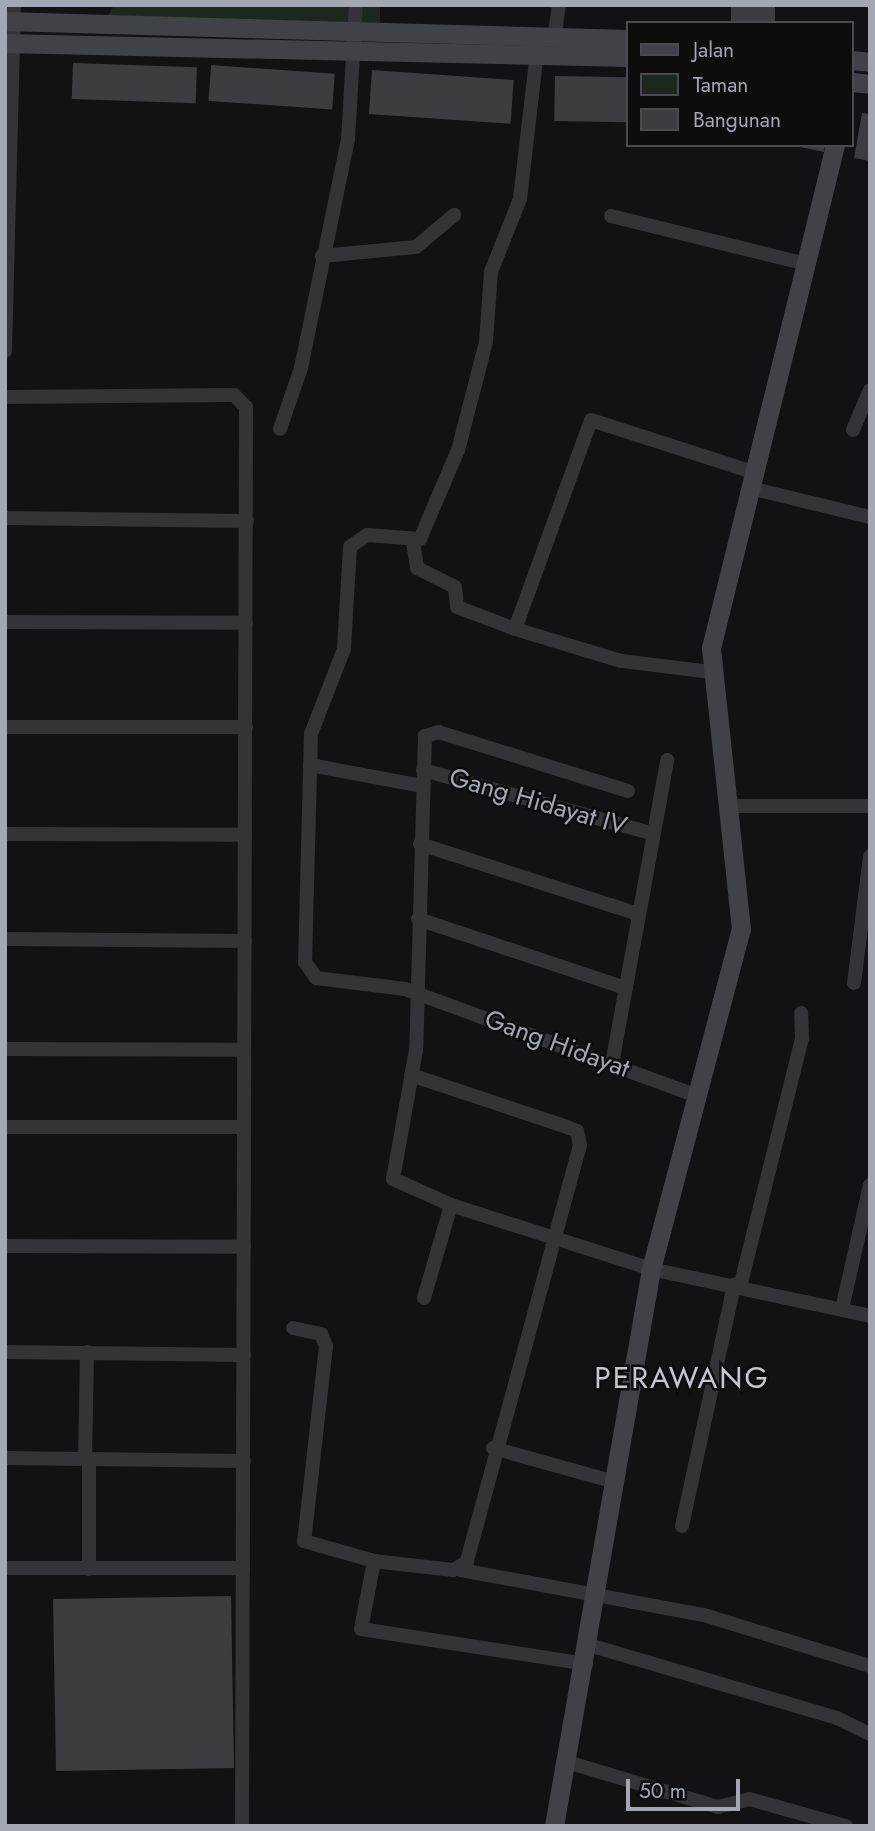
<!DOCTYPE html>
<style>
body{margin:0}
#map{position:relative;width:875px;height:1831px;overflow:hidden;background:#121214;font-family:Jost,sans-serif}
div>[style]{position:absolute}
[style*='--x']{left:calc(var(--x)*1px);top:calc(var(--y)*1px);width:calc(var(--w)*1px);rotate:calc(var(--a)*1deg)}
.green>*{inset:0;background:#1e2620}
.building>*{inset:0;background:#3c3c41;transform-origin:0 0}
.street>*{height:14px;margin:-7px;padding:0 7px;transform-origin:7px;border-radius:7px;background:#333338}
.secondary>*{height:19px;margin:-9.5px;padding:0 9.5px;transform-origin:9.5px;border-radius:9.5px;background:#414248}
span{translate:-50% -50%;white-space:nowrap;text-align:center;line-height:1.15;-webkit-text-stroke:5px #0d0d0e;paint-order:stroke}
.street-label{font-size:26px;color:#a3a7b4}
.quarter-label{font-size:30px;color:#c4c7d0;letter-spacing:2px}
.frame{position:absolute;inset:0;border:7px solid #a3a7b4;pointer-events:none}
.legend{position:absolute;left:626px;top:21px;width:228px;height:126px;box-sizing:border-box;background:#0d0d0e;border:2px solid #494b50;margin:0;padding:9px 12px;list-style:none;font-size:21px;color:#a3a7b4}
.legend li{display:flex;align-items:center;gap:14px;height:35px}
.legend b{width:35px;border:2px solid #494b50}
.scale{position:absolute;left:626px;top:1779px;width:114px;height:32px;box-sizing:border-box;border:4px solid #a3a7b4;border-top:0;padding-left:9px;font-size:21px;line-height:24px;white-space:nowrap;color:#a3a7b4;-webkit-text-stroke:5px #0d0d0e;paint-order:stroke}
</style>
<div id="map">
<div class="green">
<div style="clip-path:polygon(114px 5px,380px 5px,380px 34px,102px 26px)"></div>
</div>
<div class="building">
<div style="left:731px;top:5px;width:44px;height:17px"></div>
<div style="left:73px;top:63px;width:124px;height:36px;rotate:2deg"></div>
<div style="left:211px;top:65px;width:124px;height:36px;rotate:4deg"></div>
<div style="left:372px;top:70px;width:142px;height:44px;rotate:4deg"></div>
<div style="left:555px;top:76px;width:73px;height:45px;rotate:1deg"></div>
<div style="clip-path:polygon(862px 113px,870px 114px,870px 161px,854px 158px)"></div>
<div style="clip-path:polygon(790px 145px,825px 145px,824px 152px)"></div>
<div style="left:231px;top:1596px;width:172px;height:178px;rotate:89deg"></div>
</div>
<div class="street">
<div style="--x:555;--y:33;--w:28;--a:-82"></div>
<div style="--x:537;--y:52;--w:148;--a:96.6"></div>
<div style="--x:520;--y:199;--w:79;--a:111.7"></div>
<div style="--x:491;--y:272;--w:70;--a:94.1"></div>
<div style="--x:486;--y:342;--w:112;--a:104.5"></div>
<div style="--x:458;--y:450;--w:97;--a:113.1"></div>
<div style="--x:420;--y:539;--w:53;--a:-175.7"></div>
<div style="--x:367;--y:535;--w:21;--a:145"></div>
<div style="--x:350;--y:547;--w:102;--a:93.4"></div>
<div style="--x:344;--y:649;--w:91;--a:111.2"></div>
<div style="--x:311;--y:734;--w:228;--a:91.5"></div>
<div style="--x:305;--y:962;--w:19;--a:55"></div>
<div style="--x:316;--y:978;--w:90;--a:7"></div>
<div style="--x:405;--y:989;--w:311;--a:20.1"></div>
<div style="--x:611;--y:216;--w:201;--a:13.8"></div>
<div style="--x:322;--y:256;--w:94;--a:-5.5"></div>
<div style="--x:416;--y:247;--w:50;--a:-40.1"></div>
<div style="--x:5;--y:351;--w:346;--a:-88.5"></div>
<div style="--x:5;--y:397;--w:229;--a:-0.5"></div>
<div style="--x:234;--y:395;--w:17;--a:45"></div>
<div style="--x:246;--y:407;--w:1419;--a:90.16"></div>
<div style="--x:280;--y:429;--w:65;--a:-71"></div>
<div style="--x:301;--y:368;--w:234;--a:-78.4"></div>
<div style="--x:348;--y:139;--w:134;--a:-86.6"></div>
<div style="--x:853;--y:430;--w:43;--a:-67"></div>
<div style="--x:750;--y:488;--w:123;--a:13.6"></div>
<div style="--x:5;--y:518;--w:242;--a:0.7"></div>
<div style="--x:413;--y:542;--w:26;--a:81"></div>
<div style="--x:417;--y:568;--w:42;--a:26.6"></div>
<div style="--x:455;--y:587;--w:20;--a:84"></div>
<div style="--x:457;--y:607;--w:62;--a:20.8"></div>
<div style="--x:5;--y:622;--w:241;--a:0.2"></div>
<div style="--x:711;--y:672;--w:91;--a:-173"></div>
<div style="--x:621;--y:661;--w:111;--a:-163.2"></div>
<div style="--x:515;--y:629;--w:222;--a:-70"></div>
<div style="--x:591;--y:420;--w:170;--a:17.8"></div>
<div style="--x:5;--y:727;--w:241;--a:0"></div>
<div style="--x:310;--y:765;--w:114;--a:10.6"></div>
<div style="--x:423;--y:770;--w:239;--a:15.5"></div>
<div style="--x:628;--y:791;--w:198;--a:-162.7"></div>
<div style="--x:439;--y:732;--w:15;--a:164"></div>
<div style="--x:425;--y:736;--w:314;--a:91.6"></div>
<div style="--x:416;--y:1050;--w:131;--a:100.1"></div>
<div style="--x:393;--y:1179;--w:64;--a:24.1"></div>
<div style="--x:451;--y:1205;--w:210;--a:17.7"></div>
<div style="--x:651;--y:1269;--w:224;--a:12.1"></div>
<div style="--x:729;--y:806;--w:141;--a:0"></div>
<div style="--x:5;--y:834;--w:240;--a:0.2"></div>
<div style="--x:420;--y:844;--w:229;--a:17.8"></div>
<div style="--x:418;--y:919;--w:219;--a:18.4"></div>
<div style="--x:5;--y:939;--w:240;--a:0.5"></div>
<div style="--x:854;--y:983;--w:128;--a:-82.8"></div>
<div style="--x:5;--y:1049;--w:239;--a:0.2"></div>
<div style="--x:612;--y:1064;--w:309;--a:-79.7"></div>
<div style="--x:411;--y:1075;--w:164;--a:18.4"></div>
<div style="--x:567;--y:1127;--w:11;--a:22"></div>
<div style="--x:577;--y:1131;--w:14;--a:78"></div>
<div style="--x:580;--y:1145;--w:432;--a:105.2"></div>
<div style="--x:467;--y:1562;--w:16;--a:150"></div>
<div style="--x:453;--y:1570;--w:80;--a:-173.5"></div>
<div style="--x:374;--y:1561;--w:69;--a:100.8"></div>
<div style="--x:361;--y:1629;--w:228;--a:8.8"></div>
<div style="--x:5;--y:1127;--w:239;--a:0"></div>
<div style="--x:5;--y:1246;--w:239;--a:0.2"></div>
<div style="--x:740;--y:1287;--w:257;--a:-76"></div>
<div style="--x:802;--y:1038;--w:25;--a:-92"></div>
<div style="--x:424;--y:1298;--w:97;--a:-73.8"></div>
<div style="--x:842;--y:1309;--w:127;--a:-77.3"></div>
<div style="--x:293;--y:1328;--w:29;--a:12"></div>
<div style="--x:321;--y:1334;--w:13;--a:67"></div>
<div style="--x:326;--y:1346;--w:196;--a:96.4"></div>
<div style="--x:304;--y:1541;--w:73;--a:15.9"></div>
<div style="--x:5;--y:1352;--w:239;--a:0.7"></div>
<div style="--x:493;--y:1448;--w:123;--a:15.6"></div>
<div style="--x:5;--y:1458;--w:239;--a:0.7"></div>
<div style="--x:85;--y:1459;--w:107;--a:-88.9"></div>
<div style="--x:89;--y:1459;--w:110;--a:90"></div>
<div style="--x:682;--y:1526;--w:247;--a:-77.8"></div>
<div style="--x:5;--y:1568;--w:238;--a:0"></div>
<div style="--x:461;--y:1570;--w:247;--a:10.5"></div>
<div style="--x:704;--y:1615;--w:174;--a:17.1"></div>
<div style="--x:589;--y:1645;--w:259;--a:16.4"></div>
<div style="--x:837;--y:1718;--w:37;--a:26"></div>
<div style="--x:567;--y:1762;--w:158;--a:16.6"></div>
<div style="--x:718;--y:1807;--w:32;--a:-14"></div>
<div style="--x:749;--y:1799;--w:101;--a:15.6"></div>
</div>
<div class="secondary">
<div style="--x:5;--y:21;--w:623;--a:1.65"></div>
<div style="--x:5;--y:43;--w:623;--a:1.29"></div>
<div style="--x:852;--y:60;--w:18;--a:6"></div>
<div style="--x:852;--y:82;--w:18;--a:6"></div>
<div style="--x:554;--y:1826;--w:565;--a:-80.12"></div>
<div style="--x:651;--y:1269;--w:352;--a:-75.2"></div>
<div style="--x:741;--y:929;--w:283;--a:-96.1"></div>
<div style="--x:711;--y:648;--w:518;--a:-76.15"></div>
</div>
<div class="street-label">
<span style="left:538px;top:802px;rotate:16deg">Gang Hidayat IV</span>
<span style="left:557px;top:1044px;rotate:20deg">Gang Hidayat</span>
</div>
<div class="quarter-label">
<span style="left:682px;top:1378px">PERAWANG</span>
</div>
<div class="frame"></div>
<ul class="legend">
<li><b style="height:9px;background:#414248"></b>Jalan</li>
<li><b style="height:19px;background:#1e2620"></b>Taman</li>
<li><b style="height:19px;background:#3c3c41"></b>Bangunan</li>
</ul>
<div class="scale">50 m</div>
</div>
